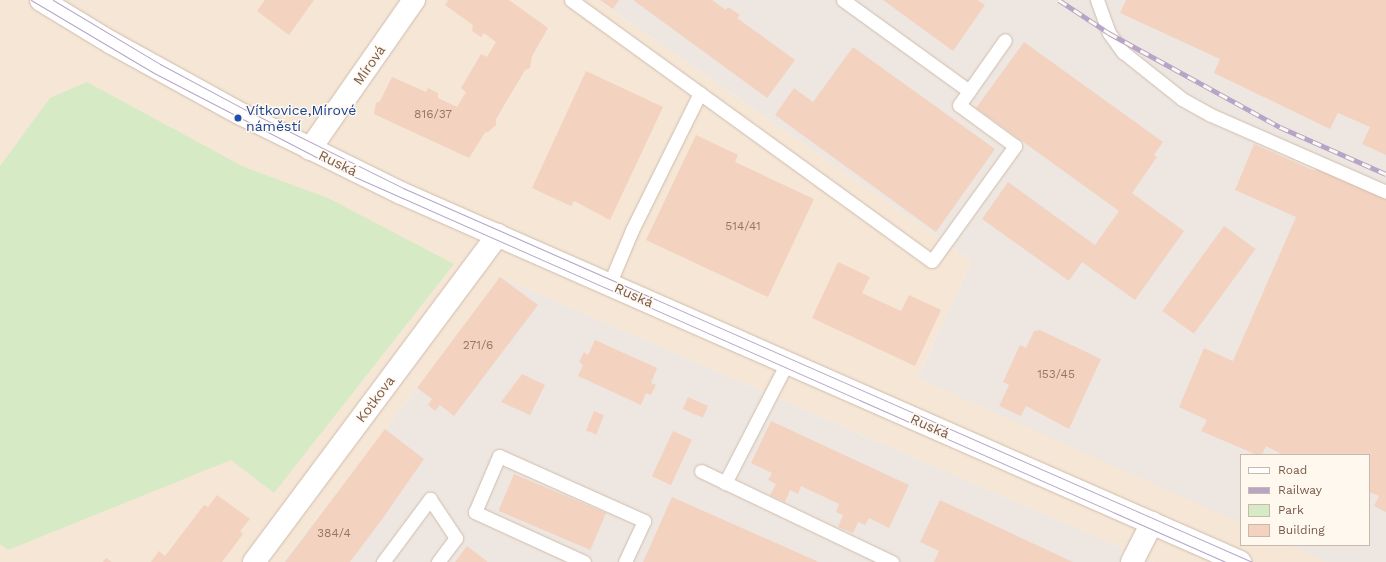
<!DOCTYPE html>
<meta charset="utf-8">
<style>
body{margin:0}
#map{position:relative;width:1386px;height:562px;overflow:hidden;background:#fdf4e8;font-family:"Work Sans",sans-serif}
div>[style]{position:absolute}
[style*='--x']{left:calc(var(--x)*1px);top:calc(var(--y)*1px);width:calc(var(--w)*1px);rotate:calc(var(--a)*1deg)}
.residential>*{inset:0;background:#f5e6d6}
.industrial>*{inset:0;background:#eee7e1}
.green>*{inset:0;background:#d6ebc5}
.building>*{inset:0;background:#f3d2bf;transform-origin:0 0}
.roads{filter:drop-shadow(0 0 1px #cfbcad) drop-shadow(0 0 1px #cfbcad)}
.service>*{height:13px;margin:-6.5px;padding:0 6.5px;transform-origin:6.5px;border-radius:6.5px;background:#fff}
.minor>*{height:22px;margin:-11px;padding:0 11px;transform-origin:11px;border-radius:11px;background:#fff}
.tram>*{height:1px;margin:-0.5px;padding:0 0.5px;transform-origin:0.5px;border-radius:0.5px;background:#b7a5c8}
.rail>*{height:4.5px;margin-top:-2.25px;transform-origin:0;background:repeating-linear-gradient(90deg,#fff8ef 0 9px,#b7a5c8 0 18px);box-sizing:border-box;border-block:1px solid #b7a5c8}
.dots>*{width:11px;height:11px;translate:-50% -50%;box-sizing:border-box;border:2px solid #fff8ef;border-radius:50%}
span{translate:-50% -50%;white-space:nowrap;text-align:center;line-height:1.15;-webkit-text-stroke:3px #fff8ef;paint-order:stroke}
.number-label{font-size:12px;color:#977868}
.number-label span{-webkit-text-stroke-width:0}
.street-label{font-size:14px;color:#785a4b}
.transit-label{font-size:14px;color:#164399}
.left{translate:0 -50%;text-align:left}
.legend{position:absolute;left:1240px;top:454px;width:130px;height:92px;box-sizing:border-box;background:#fff8ef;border:1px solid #c9b9ad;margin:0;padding:5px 7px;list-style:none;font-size:12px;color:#785a4b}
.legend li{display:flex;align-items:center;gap:8px;height:20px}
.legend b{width:20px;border:1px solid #c9b9ad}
</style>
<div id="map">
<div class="residential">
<div style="clip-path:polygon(0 0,598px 0,972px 261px,918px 378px,1241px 521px,1241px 545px,1295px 545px,1333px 562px,1154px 562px,502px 278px,283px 562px,0 562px)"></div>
</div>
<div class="industrial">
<div style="clip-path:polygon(598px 0,1386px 0,1386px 562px,1327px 562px,1290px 545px,1369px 545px,1369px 455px,1241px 455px,1241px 523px,918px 378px,972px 261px)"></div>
<div style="clip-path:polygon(502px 278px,1154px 562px,283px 562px)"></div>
</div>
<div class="green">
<div style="clip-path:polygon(87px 82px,244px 167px,328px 198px,454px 264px,274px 493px,231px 460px,8px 550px,0 544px,0 166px,50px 98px)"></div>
</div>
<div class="building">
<div style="clip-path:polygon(265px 0,314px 0,289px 35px,257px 11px)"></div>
<div style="clip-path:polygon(448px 0,509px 0,548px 28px,532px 56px,530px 68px,525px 70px,496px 119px,496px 125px,487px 133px,486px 131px,469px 158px,374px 114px,376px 103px,380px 101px,392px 77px,426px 92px,428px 88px,438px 93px,438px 98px,457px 107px,466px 92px,461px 88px,474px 66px,481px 54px,487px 57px,496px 42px,484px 33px,481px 37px,472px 31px,473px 25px,445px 5px)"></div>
<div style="clip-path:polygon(600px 0,619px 0,613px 9px)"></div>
<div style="clip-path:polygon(633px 0,712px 0,726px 10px,728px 7px,740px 15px,737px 18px,795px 60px,767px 98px)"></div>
<div style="clip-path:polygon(883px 0,978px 0,985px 5px,953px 51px)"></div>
<div style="clip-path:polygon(1126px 0,1386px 0,1386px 155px,1362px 144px,1370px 127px,1338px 113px,1330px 129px,1214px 73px,1220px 59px,1120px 13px)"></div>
<div style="clip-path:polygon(1024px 42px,1163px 142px,1154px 155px,1157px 157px,1132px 193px,1184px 231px,1135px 300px,1082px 262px,1069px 281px,982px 219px,1008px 182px,1095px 245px,1119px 211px,976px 108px)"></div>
<div style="clip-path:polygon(853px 47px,995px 149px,936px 232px,775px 115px,794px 88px,813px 102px)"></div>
<div style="clip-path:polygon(586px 71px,663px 107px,610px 220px,574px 201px,571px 206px,532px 188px)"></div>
<div style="clip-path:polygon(696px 135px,738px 155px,735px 162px,814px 199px,768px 297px,646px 240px)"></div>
<div style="clip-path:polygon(1254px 144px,1315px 171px,1318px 166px,1386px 195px,1386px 512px,1374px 506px,1379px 496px,1369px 492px,1369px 455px,1283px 455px,1266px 446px,1262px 455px,1257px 455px,1201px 431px,1207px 420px,1179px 407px,1204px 348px,1233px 361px,1296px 217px,1235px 190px)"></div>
<div style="left:1224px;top:226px;width:39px;height:105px;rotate:36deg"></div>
<div style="clip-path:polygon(838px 262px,870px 277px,862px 293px,901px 311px,909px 295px,941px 310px,915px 366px,812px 318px)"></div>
<div style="clip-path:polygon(500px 277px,538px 305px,454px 416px,440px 405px,435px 411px,428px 405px,432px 399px,417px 388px)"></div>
<div style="clip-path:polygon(1040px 330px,1101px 359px,1069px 429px,1026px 406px,1021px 416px,999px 406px,1009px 385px,1003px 382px,1020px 345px,1026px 348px,1034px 331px)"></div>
<div style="clip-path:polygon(595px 340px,657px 368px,651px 383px,656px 385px,651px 395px,646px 393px,641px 405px,578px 376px,583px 365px,579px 362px,584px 352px,588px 355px)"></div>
<div style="clip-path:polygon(522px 374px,545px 385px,530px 415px,501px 402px)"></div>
<div style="left:688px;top:397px;width:22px;height:13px;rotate:24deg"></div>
<div style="left:594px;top:411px;width:11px;height:21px;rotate:22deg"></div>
<div style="clip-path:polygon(771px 421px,909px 485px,889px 528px,869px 518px,865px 525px,858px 522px,853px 533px,838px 527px,843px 515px,836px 512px,839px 504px,801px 486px,798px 494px,790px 490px,785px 502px,770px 495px,776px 484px,768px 480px,772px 473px,751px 463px)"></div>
<div style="clip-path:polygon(385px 429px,424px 459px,383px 518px,350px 562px,285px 562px)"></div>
<div style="left:673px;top:431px;width:21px;height:50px;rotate:25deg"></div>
<div style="left:514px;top:474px;width:100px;height:40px;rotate:23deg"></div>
<div style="clip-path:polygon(217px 495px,250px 519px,240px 531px,243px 534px,222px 562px,151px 562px,159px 551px,165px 556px,204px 505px,208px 507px)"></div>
<div style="clip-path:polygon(672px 497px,819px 562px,643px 562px)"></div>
<div style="clip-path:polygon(940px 500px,1073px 562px,934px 562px,939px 551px,920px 542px)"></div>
<div style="clip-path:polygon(467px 546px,488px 562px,455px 562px)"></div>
<div style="clip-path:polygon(106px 558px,112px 562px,103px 562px)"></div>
</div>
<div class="roads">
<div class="service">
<div style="--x:571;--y:0;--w:445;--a:35.9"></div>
<div style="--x:932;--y:261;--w:142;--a:-54.2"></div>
<div style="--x:1015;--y:146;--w:69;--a:-143.8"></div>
<div style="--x:959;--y:105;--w:17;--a:-54"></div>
<div style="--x:843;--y:0;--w:155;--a:35.8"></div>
<div style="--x:969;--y:91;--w:62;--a:-54.8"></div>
<div style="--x:1097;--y:0;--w:35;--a:70"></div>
<div style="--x:1109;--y:33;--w:24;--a:54"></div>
<div style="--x:1123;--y:52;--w:75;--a:38.5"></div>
<div style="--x:1182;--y:99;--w:33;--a:29"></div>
<div style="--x:1211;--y:115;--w:191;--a:23.7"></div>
<div style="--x:609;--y:285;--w:60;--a:-67.3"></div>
<div style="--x:632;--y:230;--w:153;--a:-63.6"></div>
<div style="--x:701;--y:471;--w:212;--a:25.5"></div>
<div style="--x:725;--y:483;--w:135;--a:-62.7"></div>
<div style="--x:383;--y:562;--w:79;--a:-53.3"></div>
<div style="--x:430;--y:499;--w:47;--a:56.3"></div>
<div style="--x:456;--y:538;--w:30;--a:127"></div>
<div style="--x:584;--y:562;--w:120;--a:-155.4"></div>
<div style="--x:475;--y:512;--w:61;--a:-66.8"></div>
<div style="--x:499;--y:456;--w:159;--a:24.1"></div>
<div style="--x:644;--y:521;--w:45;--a:114.9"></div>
</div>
<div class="minor">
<div style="--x:41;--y:0;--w:81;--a:31.3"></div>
<div style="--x:110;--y:42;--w:149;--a:28.8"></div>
<div style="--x:241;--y:114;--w:178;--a:26.3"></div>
<div style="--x:401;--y:193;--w:917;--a:23.74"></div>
<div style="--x:310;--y:149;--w:182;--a:-55.1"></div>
<div style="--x:254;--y:562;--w:408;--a:-53.3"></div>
<div style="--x:1132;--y:562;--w:44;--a:-62.9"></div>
</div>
</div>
<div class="tram">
<div style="--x:31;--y:0;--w:143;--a:30.7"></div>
<div style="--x:154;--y:73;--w:226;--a:27.4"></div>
<div style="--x:355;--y:177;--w:952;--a:23.85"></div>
<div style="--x:53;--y:0;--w:125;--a:30.9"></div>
<div style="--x:160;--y:64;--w:95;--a:28.2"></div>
<div style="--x:244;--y:109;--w:178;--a:26.4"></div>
<div style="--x:403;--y:188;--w:928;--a:23.77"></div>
</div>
<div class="rail">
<div style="--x:1059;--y:0;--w:60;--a:33.4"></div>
<div style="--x:1109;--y:33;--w:195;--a:28.8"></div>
<div style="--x:1280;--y:127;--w:116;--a:23.9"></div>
</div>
<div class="dots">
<div style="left:238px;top:118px;background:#1a4fb4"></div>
</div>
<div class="number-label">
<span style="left:433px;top:115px">816/37</span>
<span style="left:743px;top:227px">514/41</span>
<span style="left:478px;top:346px">271/6</span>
<span style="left:1056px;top:375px">153/45</span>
<span style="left:334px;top:534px">384/4</span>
</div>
<div class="street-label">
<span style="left:369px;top:65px;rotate:-55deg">Mírová</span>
<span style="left:338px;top:163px;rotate:26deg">Ruská</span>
<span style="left:634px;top:295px;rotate:24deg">Ruská</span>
<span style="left:375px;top:399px;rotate:-53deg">Kotkova</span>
<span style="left:930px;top:426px;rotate:24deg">Ruská</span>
</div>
<div class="transit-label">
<span class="left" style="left:246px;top:118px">Vítkovice,Mírové<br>náměstí</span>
</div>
<ul class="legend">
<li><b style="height:5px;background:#fff"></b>Road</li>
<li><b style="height:5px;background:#b7a5c8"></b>Railway</li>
<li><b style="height:11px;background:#d6ebc5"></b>Park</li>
<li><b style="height:11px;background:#f3d2bf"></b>Building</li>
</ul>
</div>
